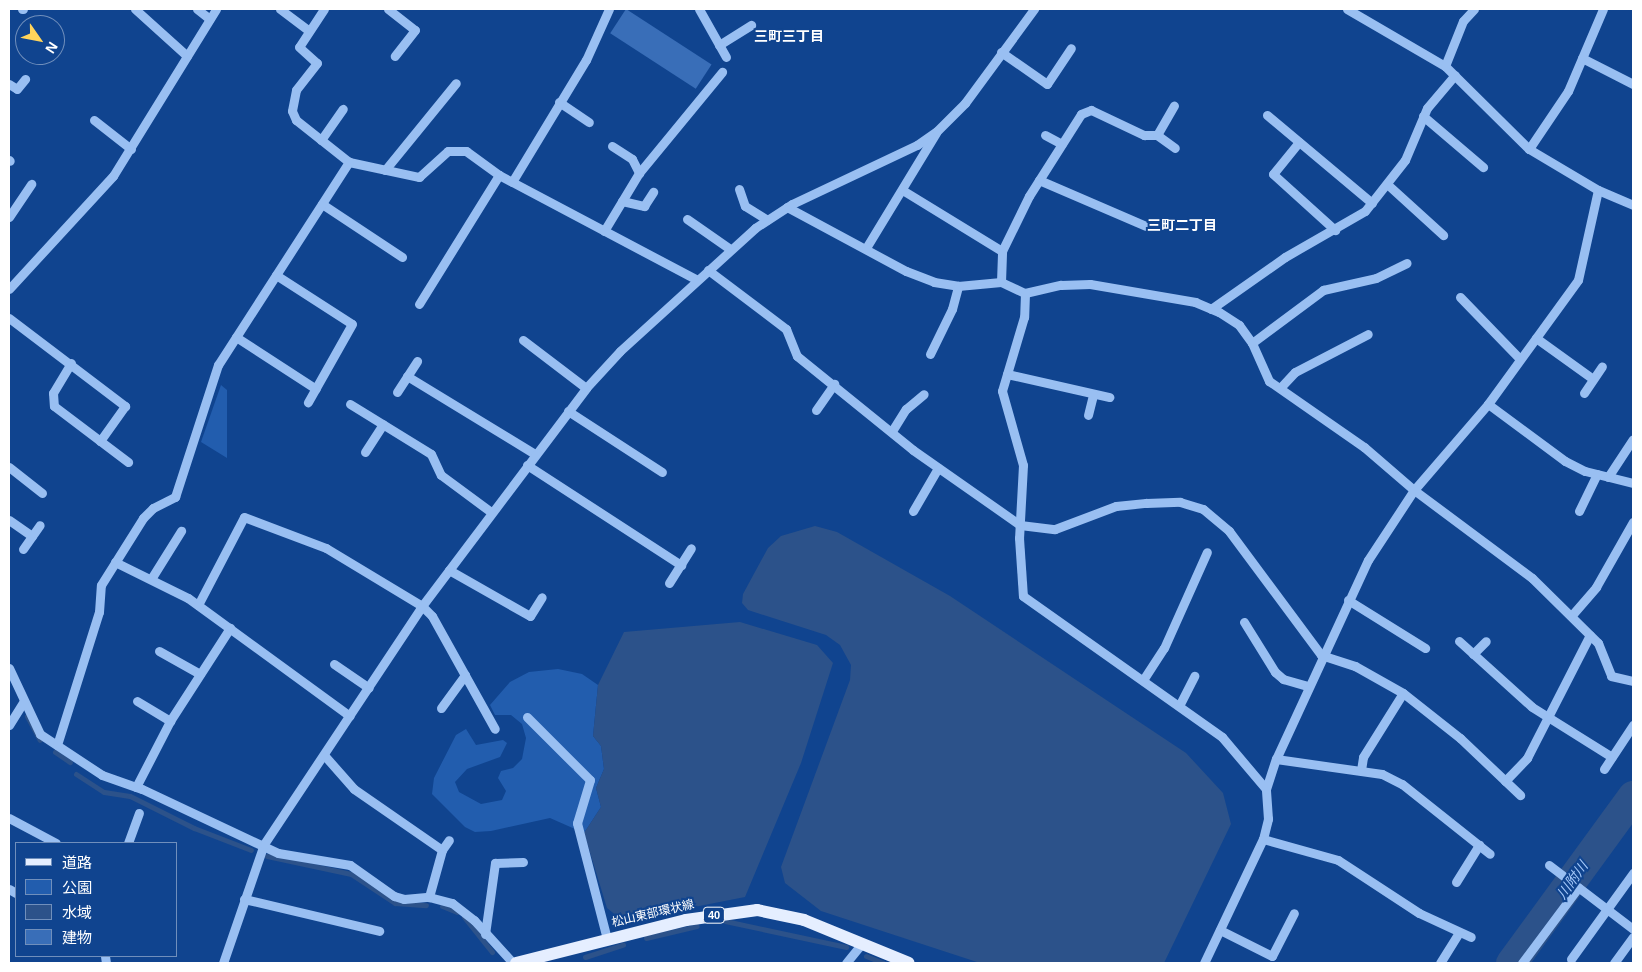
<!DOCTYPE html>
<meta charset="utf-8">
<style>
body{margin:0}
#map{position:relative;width:1642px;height:972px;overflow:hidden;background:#10448f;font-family:Arial,"Noto Sans JP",sans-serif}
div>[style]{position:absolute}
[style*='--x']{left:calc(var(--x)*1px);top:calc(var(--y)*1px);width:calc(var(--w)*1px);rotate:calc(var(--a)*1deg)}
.green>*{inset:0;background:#225dae}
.water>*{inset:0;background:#2c528a}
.stream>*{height:5px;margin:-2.5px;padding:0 2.5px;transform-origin:2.5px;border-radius:2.5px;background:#2c528a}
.river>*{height:31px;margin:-15.5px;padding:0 15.5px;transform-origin:15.5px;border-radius:15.5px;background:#2c528a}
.building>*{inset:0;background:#396eb8;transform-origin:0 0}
.minor>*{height:9px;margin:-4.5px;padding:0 4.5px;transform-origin:4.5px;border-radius:4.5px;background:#99bff2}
.major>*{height:12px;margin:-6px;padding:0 6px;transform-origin:6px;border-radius:6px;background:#e5eeff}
span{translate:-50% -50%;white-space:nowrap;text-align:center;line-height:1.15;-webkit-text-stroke:4px #10448f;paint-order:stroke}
.shield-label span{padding:1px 4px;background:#10448f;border:1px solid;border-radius:4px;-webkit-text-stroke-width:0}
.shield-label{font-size:11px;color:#fff;font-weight:700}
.street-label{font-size:12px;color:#fff}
.neighbourhood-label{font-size:14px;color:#fff;font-weight:700}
.water-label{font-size:14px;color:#a5c9fa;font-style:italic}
.frame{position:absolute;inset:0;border:10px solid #fff;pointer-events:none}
.legend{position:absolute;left:15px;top:842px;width:162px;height:115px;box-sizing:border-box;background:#10448f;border:1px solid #708fbc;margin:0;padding:6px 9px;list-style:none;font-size:15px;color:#fff}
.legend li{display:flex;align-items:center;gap:10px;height:25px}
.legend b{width:25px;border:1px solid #708fbc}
.north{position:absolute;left:15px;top:15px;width:50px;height:50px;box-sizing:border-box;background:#10448f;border:1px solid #708fbc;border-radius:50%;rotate:123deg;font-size:14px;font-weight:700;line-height:20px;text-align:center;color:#fff}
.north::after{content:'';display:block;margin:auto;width:18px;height:22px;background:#ffd45b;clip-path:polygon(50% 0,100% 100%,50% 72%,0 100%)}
</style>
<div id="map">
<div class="green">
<div style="clip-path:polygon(221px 385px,227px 390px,227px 458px,201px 442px)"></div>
<div style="clip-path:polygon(558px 669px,582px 674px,598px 685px,593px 736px,601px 746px,604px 769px,596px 788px,601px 807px,584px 833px,550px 818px,491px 831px,475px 832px,465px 827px,432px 794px,434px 778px,456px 735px,466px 729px,476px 745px,503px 740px,507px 743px,500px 757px,467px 769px,455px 782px,459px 792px,481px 804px,502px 800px,506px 791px,498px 778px,501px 771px,513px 768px,522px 759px,526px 738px,522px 724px,511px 715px,495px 715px,490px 705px,510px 682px,529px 672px)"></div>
</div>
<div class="water">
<div style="clip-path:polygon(815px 526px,837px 532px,950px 596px,1186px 753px,1223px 793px,1231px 824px,1164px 963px,980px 963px,821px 911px,785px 883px,781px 867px,850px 680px,851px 665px,840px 645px,826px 635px,748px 610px,742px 603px,743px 594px,768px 548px,781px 536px)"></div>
<div style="clip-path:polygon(740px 622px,817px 645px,833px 663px,801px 763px,745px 897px,623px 921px,607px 908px,584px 833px,601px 807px,596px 788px,604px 769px,601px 746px,593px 736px,598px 685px,624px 632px)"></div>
</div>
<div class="stream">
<div style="--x:27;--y:716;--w:27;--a:62"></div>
<div style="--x:55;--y:752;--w:18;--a:34"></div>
<div style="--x:76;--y:774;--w:33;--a:33"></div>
<div style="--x:104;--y:792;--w:26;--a:9"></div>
<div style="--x:130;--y:796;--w:72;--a:26.6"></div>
<div style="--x:194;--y:828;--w:61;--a:21.1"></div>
<div style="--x:267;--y:856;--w:86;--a:12.1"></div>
<div style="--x:351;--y:874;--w:53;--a:33.4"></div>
<div style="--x:395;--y:903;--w:31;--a:4"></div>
<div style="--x:442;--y:906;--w:16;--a:22"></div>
<div style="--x:464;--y:917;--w:45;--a:51.3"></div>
<div style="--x:725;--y:921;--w:124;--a:12.1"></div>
<div style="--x:646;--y:938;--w:52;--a:-13.2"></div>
<div style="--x:866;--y:956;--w:18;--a:22"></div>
<div style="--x:585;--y:957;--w:40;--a:-18"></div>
</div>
<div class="river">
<div style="--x:1511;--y:963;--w:207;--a:-53.9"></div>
</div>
<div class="building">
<div style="left:626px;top:9px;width:102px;height:29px;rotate:33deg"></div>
</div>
<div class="minor">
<div style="--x:22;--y:9;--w:1;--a:0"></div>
<div style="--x:135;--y:9;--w:70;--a:42.1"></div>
<div style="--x:197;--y:9;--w:16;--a:38"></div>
<div style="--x:280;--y:9;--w:36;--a:37"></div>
<div style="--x:324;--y:9;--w:45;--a:123.3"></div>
<div style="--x:299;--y:47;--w:24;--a:42"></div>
<div style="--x:317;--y:63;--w:34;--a:128"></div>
<div style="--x:296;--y:90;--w:21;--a:101"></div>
<div style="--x:292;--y:111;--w:10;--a:66"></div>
<div style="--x:296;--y:120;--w:68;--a:38.4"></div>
<div style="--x:349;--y:162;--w:72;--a:12.1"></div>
<div style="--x:419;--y:177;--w:39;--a:-42"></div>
<div style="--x:448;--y:151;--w:18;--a:0"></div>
<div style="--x:466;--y:151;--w:41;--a:36"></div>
<div style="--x:499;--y:175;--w:224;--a:27.9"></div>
<div style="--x:388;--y:9;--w:34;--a:38"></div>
<div style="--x:415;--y:30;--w:33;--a:128"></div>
<div style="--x:699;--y:9;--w:55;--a:60.6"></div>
<div style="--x:1347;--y:9;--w:113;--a:30.2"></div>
<div style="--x:1445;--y:66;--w:118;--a:44.7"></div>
<div style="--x:1603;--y:9;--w:89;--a:113.1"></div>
<div style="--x:1568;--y:91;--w:70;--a:123.9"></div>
<div style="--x:1529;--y:149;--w:80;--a:30.7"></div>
<div style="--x:1598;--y:190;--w:38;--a:23"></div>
<div style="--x:719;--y:45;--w:38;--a:-32"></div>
<div style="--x:1001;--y:52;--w:56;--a:34.8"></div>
<div style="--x:1047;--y:84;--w:43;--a:-56.3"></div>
<div style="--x:1582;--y:58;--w:57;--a:27"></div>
<div style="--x:1445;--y:66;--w:48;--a:-68.2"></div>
<div style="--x:1463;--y:21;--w:16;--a:-47"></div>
<div style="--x:9;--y:84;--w:9;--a:32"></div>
<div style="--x:17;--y:89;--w:13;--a:-51"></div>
<div style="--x:559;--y:102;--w:36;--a:34"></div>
<div style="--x:1267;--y:115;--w:137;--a:40"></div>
<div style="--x:1423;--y:116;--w:79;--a:40.4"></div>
<div style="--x:94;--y:120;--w:47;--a:38.1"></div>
<div style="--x:1045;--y:135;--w:19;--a:28"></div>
<div style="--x:1157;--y:135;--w:34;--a:-60"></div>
<div style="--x:321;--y:140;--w:38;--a:-55"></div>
<div style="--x:1299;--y:142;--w:41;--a:129.1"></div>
<div style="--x:1273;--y:174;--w:84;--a:42.1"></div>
<div style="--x:612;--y:146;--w:24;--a:33"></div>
<div style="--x:632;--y:159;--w:16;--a:63"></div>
<div style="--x:9;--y:160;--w:1;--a:45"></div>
<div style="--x:385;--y:170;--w:112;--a:-50.8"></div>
<div style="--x:1039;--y:180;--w:116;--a:23.3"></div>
<div style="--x:512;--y:182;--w:143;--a:-58.8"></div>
<div style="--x:586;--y:60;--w:56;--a:-65.7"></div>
<div style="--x:1387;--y:184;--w:76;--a:42.3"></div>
<div style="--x:739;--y:189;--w:18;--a:71"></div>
<div style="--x:745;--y:206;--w:26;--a:32"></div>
<div style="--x:904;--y:191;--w:115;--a:31.5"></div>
<div style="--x:622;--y:201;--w:23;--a:13"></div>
<div style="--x:644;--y:206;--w:17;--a:-57"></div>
<div style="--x:322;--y:204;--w:96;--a:33.5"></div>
<div style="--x:787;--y:207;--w:135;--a:28.3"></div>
<div style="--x:906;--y:271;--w:30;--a:21"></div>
<div style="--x:934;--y:282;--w:24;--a:9"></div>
<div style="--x:958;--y:286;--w:43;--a:-5.3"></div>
<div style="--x:1001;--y:282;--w:26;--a:25"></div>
<div style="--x:1025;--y:293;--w:37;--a:-13"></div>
<div style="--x:1061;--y:285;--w:29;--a:-2"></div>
<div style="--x:1090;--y:284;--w:107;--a:9.7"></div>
<div style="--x:1195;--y:302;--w:26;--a:23"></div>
<div style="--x:1219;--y:312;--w:24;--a:33"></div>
<div style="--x:1239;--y:325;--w:22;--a:54"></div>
<div style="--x:1252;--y:343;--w:42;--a:65.9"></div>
<div style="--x:1269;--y:381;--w:116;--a:34.8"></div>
<div style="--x:1364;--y:447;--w:66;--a:40.7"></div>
<div style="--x:1414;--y:490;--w:147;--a:36.7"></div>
<div style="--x:1532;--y:578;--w:93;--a:44.6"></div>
<div style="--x:1598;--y:643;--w:35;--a:68"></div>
<div style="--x:1611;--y:676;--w:23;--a:13"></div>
<div style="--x:9;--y:217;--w:40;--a:-56"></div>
<div style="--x:687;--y:219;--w:52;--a:34.9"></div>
<div style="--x:604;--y:231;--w:68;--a:-58.9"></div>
<div style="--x:639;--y:173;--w:131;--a:-50.6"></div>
<div style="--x:866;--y:248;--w:135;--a:-58.7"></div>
<div style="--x:708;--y:270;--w:98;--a:37.1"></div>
<div style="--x:786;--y:329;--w:29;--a:68"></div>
<div style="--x:797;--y:356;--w:149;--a:39"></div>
<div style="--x:913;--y:450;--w:131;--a:35"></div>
<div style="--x:1020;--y:525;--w:35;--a:7"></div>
<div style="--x:1055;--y:529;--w:65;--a:-20.7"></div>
<div style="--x:1116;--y:506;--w:30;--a:-6"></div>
<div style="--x:1146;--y:503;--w:34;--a:-2"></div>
<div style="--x:1180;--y:502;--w:24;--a:17"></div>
<div style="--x:1203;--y:509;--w:34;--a:40"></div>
<div style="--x:1229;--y:531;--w:154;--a:53.4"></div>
<div style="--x:1321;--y:655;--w:36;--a:18"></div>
<div style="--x:1355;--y:666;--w:55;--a:29.4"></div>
<div style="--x:1403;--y:693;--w:73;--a:38.3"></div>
<div style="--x:1460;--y:738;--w:83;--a:43.5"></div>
<div style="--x:276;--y:275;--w:90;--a:32.8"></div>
<div style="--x:352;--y:324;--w:90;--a:119.4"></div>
<div style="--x:1001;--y:282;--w:31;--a:-88"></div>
<div style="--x:1002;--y:251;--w:61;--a:-63.9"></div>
<div style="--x:1029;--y:196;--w:97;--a:-57.6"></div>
<div style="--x:1081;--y:114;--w:11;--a:-22"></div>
<div style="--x:1091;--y:110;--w:59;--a:25.3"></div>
<div style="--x:1144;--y:135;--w:13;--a:0"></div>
<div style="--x:1157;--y:135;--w:22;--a:36"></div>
<div style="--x:9;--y:289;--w:154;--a:-47.4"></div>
<div style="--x:113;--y:176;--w:196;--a:-58.3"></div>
<div style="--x:1025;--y:293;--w:24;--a:92"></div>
<div style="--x:1024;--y:317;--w:77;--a:106.6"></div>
<div style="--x:1002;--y:391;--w:77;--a:74.2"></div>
<div style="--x:1023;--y:465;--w:73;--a:93.1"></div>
<div style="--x:1019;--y:538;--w:58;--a:86.1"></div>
<div style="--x:1023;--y:596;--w:244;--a:35.3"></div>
<div style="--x:1222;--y:737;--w:68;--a:49.8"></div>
<div style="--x:1460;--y:297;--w:86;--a:45.9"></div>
<div style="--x:419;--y:304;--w:152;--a:-58.2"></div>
<div style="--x:1211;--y:309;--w:90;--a:-35.1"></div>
<div style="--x:1285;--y:257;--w:92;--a:-29.9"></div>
<div style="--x:1365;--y:211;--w:65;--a:-51.9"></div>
<div style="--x:1405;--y:160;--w:56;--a:-67.1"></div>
<div style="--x:1427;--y:108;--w:43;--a:-49.7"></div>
<div style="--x:9;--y:318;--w:146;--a:37.2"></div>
<div style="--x:125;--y:406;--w:43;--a:125.5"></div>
<div style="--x:236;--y:337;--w:95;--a:33"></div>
<div style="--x:1536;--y:338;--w:70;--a:35.7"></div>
<div style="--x:523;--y:340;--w:79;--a:37.3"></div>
<div style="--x:1252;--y:343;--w:89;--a:-36.7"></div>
<div style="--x:1323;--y:290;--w:54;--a:-12.8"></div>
<div style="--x:1376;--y:278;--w:34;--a:-26"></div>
<div style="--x:930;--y:354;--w:50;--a:-63.9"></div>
<div style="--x:952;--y:309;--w:24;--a:-75"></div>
<div style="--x:71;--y:363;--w:35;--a:121"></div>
<div style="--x:53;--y:393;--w:13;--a:86"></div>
<div style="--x:54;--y:406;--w:93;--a:37.1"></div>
<div style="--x:1007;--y:374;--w:105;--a:12.7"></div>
<div style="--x:407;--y:376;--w:150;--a:31.4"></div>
<div style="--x:1280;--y:388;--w:22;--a:-47"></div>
<div style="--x:1295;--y:372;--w:82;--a:-27.5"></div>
<div style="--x:397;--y:392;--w:37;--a:-57"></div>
<div style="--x:1584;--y:393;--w:32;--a:-56"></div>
<div style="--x:350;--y:404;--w:95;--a:31.7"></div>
<div style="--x:431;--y:454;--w:23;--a:65"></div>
<div style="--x:441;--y:475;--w:62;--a:36.5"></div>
<div style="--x:1488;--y:404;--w:96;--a:36.5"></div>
<div style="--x:1565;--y:461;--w:22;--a:27"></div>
<div style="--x:1585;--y:471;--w:49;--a:14"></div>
<div style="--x:816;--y:410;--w:32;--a:-55"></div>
<div style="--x:568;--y:411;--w:112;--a:33"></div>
<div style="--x:1088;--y:415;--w:21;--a:-76"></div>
<div style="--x:892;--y:431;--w:26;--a:-58"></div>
<div style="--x:906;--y:409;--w:23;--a:-40"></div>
<div style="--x:365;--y:452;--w:33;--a:-57"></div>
<div style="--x:527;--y:465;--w:184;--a:33"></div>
<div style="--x:9;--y:467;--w:42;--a:38.2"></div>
<div style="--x:1608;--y:477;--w:45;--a:-56.7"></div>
<div style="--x:913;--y:511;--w:50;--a:-59.8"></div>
<div style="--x:1579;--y:511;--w:41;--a:-64.1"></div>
<div style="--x:9;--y:520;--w:28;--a:35"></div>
<div style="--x:23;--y:549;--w:29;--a:-55"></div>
<div style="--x:115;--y:562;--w:81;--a:26.3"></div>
<div style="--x:188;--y:598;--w:200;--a:36.1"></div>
<div style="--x:449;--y:570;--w:93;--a:29.6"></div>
<div style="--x:530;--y:616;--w:22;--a:-58"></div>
<div style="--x:151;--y:579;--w:57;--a:-58"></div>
<div style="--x:669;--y:583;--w:41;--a:-57.8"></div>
<div style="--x:1348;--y:600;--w:91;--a:31.9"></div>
<div style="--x:198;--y:605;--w:99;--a:-62.4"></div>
<div style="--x:244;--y:517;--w:88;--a:20.7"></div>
<div style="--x:326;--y:548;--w:112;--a:31.1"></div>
<div style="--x:422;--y:606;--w:14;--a:45"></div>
<div style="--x:432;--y:616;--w:129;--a:60.9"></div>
<div style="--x:1572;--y:615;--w:37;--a:-49"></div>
<div style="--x:1596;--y:587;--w:75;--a:-60.4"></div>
<div style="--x:1244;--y:622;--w:59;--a:58.2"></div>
<div style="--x:1275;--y:672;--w:11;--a:41"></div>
<div style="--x:1283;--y:679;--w:25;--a:16"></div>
<div style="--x:1459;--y:641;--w:98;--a:42.1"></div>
<div style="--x:1532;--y:707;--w:94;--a:32"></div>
<div style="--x:159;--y:651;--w:47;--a:29.3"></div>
<div style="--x:1473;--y:654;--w:18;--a:-45"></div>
<div style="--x:334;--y:664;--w:42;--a:34.4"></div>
<div style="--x:9;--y:668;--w:73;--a:64.8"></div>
<div style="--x:40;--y:734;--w:74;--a:33.5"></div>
<div style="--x:102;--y:775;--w:42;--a:19.3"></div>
<div style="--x:142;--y:789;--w:150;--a:25.2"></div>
<div style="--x:278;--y:853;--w:73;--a:9.5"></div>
<div style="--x:350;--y:865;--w:54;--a:35.2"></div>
<div style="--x:394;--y:896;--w:10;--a:17"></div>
<div style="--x:404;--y:899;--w:25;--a:-5"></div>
<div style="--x:429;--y:897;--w:24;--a:15"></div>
<div style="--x:452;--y:903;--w:28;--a:38"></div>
<div style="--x:474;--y:920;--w:58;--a:47.8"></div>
<div style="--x:1143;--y:680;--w:38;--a:-57"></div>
<div style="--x:1164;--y:648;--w:105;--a:-65.9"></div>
<div style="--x:137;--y:701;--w:39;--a:31"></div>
<div style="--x:1179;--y:706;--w:34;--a:-63"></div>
<div style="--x:441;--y:708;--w:41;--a:-54"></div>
<div style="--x:527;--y:717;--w:89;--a:45"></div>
<div style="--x:590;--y:780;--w:45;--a:106.8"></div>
<div style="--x:577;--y:823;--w:120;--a:75.5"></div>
<div style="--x:9;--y:725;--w:28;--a:-58"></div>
<div style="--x:57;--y:745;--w:139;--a:-72.5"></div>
<div style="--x:99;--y:612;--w:27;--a:-86"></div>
<div style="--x:101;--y:585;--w:79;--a:-57.9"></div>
<div style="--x:143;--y:518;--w:14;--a:-45"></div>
<div style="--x:153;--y:508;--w:25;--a:-27"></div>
<div style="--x:175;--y:497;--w:139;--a:-72"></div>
<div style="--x:218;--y:365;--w:242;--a:-57.2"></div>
<div style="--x:324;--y:755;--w:45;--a:48.6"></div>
<div style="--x:354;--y:789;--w:107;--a:34.7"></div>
<div style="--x:442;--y:850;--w:49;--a:105.5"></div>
<div style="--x:1276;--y:759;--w:107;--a:8.1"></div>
<div style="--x:1382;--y:774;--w:22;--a:27"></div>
<div style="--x:1402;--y:784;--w:112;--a:38.5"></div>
<div style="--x:1604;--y:769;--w:53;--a:-56.6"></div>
<div style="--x:1361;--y:770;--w:13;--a:-81"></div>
<div style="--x:1363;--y:757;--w:75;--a:-58"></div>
<div style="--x:1505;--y:781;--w:32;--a:-46"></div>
<div style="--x:1527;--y:758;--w:138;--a:-62.9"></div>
<div style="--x:136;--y:787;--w:74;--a:-62.7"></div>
<div style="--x:170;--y:721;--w:111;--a:-57.2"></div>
<div style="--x:9;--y:818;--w:53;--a:28"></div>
<div style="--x:1263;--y:839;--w:78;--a:15.6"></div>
<div style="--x:1338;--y:860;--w:97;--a:33.2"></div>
<div style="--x:1419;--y:913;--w:57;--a:24.8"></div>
<div style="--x:128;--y:843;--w:32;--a:-70"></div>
<div style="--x:442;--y:850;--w:12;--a:-55"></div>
<div style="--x:1549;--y:865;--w:106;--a:37.3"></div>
<div style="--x:1456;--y:882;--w:44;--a:-58.1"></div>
<div style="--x:9;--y:889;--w:8;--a:30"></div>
<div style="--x:244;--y:899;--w:139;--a:13.3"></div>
<div style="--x:1220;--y:930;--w:58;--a:26.6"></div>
<div style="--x:1272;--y:956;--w:48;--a:-62.9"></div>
<div style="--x:485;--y:934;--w:72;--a:-82"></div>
<div style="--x:495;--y:863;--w:28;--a:-2"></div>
<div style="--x:105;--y:956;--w:7;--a:82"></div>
<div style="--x:1571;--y:959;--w:106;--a:-54.2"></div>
<div style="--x:223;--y:963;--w:126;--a:-71"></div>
<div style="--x:264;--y:844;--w:286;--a:-56.4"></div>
<div style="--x:422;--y:606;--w:273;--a:-53"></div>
<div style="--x:586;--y:388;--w:50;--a:-47.4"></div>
<div style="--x:620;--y:351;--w:183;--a:-42.3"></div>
<div style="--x:755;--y:228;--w:44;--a:-33"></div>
<div style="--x:792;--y:204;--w:138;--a:-25.3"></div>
<div style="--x:917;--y:145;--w:24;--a:-35"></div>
<div style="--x:937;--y:131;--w:40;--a:-45"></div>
<div style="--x:965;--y:103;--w:117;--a:-53.7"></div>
<div style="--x:846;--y:963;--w:26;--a:-51"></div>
<div style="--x:1204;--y:963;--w:137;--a:-64.6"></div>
<div style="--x:1263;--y:839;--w:21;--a:-76"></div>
<div style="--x:1268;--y:819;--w:30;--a:-94"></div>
<div style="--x:1266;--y:789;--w:32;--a:-72"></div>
<div style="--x:1276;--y:759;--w:219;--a:-65.2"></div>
<div style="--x:1368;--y:560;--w:84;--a:-56.7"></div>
<div style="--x:1414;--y:490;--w:113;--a:-49.3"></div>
<div style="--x:1488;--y:404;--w:153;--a:-54"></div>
<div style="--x:1578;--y:280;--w:92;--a:-77.5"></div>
<div style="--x:1440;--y:963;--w:36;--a:-58"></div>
<div style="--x:1522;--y:963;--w:94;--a:-53.3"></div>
<div style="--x:1614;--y:963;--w:32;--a:-54"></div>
</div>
<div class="major">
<div style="--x:516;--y:963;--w:175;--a:-14.2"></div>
<div style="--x:686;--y:920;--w:72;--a:-8"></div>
<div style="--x:757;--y:910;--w:48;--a:12"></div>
<div style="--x:804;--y:920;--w:113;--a:22.3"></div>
</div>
<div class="shield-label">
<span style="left:714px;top:915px">40</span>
</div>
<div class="street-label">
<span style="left:653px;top:914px;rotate:-13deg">松山東部環状線</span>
</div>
<div class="neighbourhood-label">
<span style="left:789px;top:36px">三町三丁目</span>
<span style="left:1182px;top:225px">三町二丁目</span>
</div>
<div class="water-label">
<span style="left:1572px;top:880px;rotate:-54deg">川附川</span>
</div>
<div class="frame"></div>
<ul class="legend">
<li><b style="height:6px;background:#e5eeff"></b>道路</li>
<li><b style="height:14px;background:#225dae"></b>公園</li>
<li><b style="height:14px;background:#2c528a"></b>水域</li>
<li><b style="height:14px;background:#396eb8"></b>建物</li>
</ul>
<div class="north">N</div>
</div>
